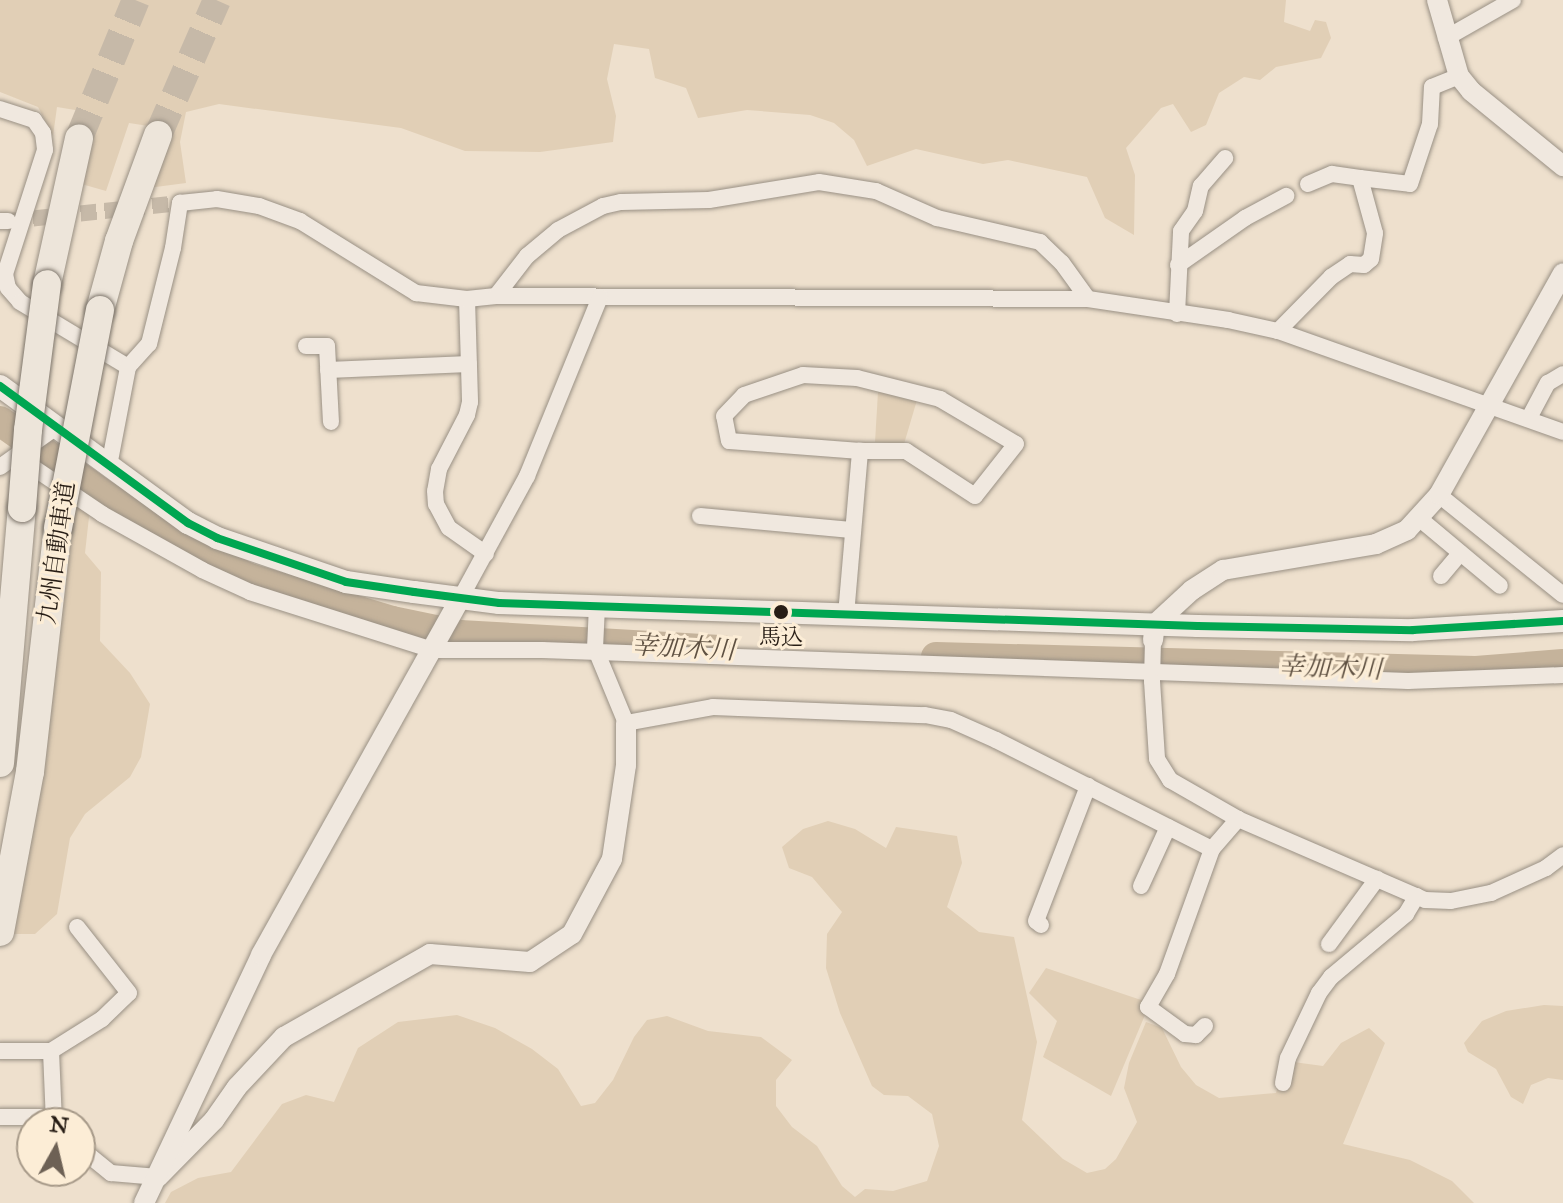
<!DOCTYPE html>
<meta charset="utf-8">
<style>
body{margin:0}
#map{position:relative;width:1563px;height:1203px;overflow:hidden;background:#eee0cd;font-family:"IM FELL Great Primer","Noto Serif JP",serif}
div>[style]{position:absolute}
[style*='--x']{left:calc(var(--x)*1px);top:calc(var(--y)*1px);width:calc(var(--w)*1px);rotate:calc(var(--a)*1deg)}
.green>*{inset:0;background:#e1cfb6}
.river>*{height:30px;margin:-15px;padding:0 15px;transform-origin:15px;border-radius:15px;background:#c5b39b}
.minor-tunnel>*{height:16px;margin-top:-8px;transform-origin:0;background:repeating-linear-gradient(90deg,#c6b9a8 0 16px,transparent 0 24px)}
.motorway-tunnel>*{height:28px;margin-top:-14px;transform-origin:0;background:repeating-linear-gradient(90deg,#c6b9a8 0 28px,transparent 0 42px)}
.roads{filter:drop-shadow(0 0 2px #999084) drop-shadow(0 0 2px #999084)}
.minor>*{height:16px;margin:-8px;padding:0 8px;transform-origin:8px;border-radius:8px;background:#f0e8df}
.tertiary>*{height:20px;margin:-10px;padding:0 10px;transform-origin:10px;border-radius:10px;background:#f0e8df}
.secondary>*{height:22px;margin:-11px;padding:0 11px;transform-origin:11px;border-radius:11px;background:#f0e8df}
.motorway>*{height:28px;margin:-14px;padding:0 14px;transform-origin:14px;border-radius:14px;background:#ede5da}
.bridges{filter:drop-shadow(0 0 2px #7d756b) drop-shadow(0 0 2px #7d756b)}
.motorway-bridge>*{height:28px;margin:-14px;padding:0 14px;transform-origin:14px;border-radius:14px;background:#ede5da}
.bus-1>*{height:8px;margin:-4px;padding:0 4px;transform-origin:4px;border-radius:4px;background:#00a651}
.dots>*{width:22px;height:22px;translate:-50% -50%;box-sizing:border-box;border:4px solid #fcedd6;border-radius:50%}
span{translate:-50% -50%;white-space:nowrap;text-align:center;line-height:1.15;-webkit-text-stroke:6px #fcedd6;paint-order:stroke}
.bus-label{font-size:22px;color:#271d15}
.street-label{font-size:24px;color:#271d15}
.water-label{font-size:26px;color:#5f5142;font-style:italic}
.north{position:absolute;left:16px;top:1107px;width:80px;height:80px;box-sizing:border-box;background:#fcedd6;border:2px solid #a79a89;border-radius:50%;rotate:8deg;font-size:22px;font-weight:700;line-height:32px;text-align:center;color:#271d15}
.north::after{content:'';display:block;margin:auto;width:28px;height:36px;background:#6d6155;clip-path:polygon(50% 0,100% 100%,50% 72%,0 100%)}
</style>
<div id="map">
<div class="green">
<div style="clip-path:polygon(0 0,1286px 0,1284px 22px,1310px 31px,1315px 20px,1326px 22px,1331px 38px,1321px 58px,1276px 67px,1260px 80px,1244px 77px,1219px 93px,1206px 125px,1191px 132px,1173px 104px,1161px 108px,1126px 148px,1135px 175px,1134px 235px,1105px 218px,1087px 177px,1008px 160px,983px 164px,916px 149px,867px 166px,854px 140px,834px 123px,810px 115px,747px 110px,698px 118px,686px 88px,655px 78px,649px 49px,614px 44px,607px 79px,616px 116px,613px 142px,540px 152px,465px 151px,401px 128px,219px 104px,186px 112px,180px 142px,186px 183px,148px 188px,168px 129px,129px 123px,106px 191px,78px 183px,93px 113px,57px 107px,53px 136px,38px 107px,0 92px)"></div>
<div style="clip-path:polygon(878px 392px,917px 400px,904px 444px,875px 442px)"></div>
<div style="clip-path:polygon(75px 499px,90px 508px,85px 553px,101px 572px,100px 641px,130px 673px,150px 704px,141px 757px,130px 777px,85px 814px,70px 838px,57px 914px,35px 934px,11px 934px)"></div>
<div style="clip-path:polygon(828px 821px,855px 829px,886px 848px,896px 827px,957px 836px,962px 863px,947px 907px,979px 932px,1014px 937px,1037px 1042px,1022px 1120px,1063px 1159px,1087px 1173px,1105px 1169px,1116px 1159px,1137px 1122px,1124px 1088px,1129px 1063px,1146px 1022px,1162px 1028px,1181px 1067px,1196px 1085px,1219px 1098px,1276px 1093px,1286px 1061px,1323px 1066px,1341px 1043px,1369px 1028px,1385px 1043px,1343px 1144px,1410px 1160px,1452px 1181px,1474px 1203px,165px 1203px,171px 1192px,198px 1178px,231px 1172px,282px 1104px,306px 1095px,334px 1102px,358px 1048px,398px 1022px,457px 1015px,495px 1028px,532px 1049px,558px 1069px,581px 1106px,595px 1103px,613px 1080px,634px 1037px,647px 1020px,667px 1016px,708px 1031px,761px 1037px,792px 1060px,776px 1080px,776px 1106px,792px 1127px,817px 1146px,842px 1186px,855px 1197px,865px 1189px,893px 1191px,927px 1181px,939px 1146px,932px 1114px,908px 1096px,884px 1095px,872px 1086px,840px 1013px,826px 968px,827px 934px,842px 912px,812px 877px,789px 868px,782px 847px,803px 829px)"></div>
<div style="clip-path:polygon(1046px 968px,1150px 1003px,1111px 1096px,1043px 1057px,1057px 1021px,1029px 993px)"></div>
<div style="clip-path:polygon(1544px 1005px,1563px 1006px,1563px 1080px,1548px 1078px,1531px 1085px,1523px 1104px,1511px 1097px,1496px 1069px,1468px 1052px,1464px 1043px,1482px 1021px,1506px 1011px)"></div>
</div>
<div class="river">
<div style="--x:0;--y:421;--w:130;--a:35.3"></div>
<div style="--x:106;--y:496;--w:105;--a:32.2"></div>
<div style="--x:195;--y:552;--w:60;--a:25.7"></div>
<div style="--x:249;--y:578;--w:149;--a:16.7"></div>
<div style="--x:392;--y:621;--w:69;--a:11.6"></div>
<div style="--x:460;--y:635;--w:264;--a:3.3"></div>
<div style="--x:936;--y:657;--w:540;--a:1.49"></div>
<div style="--x:1476;--y:671;--w:87;--a:-4.6"></div>
</div>
<div class="minor-tunnel">
<div style="--x:9;--y:221;--w:172;--a:-6"></div>
</div>
<div class="motorway-tunnel">
<div style="--x:158;--y:135;--w:147;--a:-66.4"></div>
<div style="--x:79;--y:138;--w:149;--a:-67.6"></div>
</div>
<div class="roads">
<div class="minor">
<div style="--x:1446;--y:38;--w:77;--a:-29.6"></div>
<div style="--x:0;--y:109;--w:36;--a:18"></div>
<div style="--x:34;--y:120;--w:16;--a:55"></div>
<div style="--x:43;--y:133;--w:17;--a:83"></div>
<div style="--x:45;--y:150;--w:130;--a:107.9"></div>
<div style="--x:5;--y:274;--w:14;--a:78"></div>
<div style="--x:8;--y:288;--w:18;--a:49"></div>
<div style="--x:20;--y:302;--w:126;--a:31"></div>
<div style="--x:1308;--y:184;--w:26;--a:-23"></div>
<div style="--x:1332;--y:174;--w:28;--a:8"></div>
<div style="--x:0;--y:221;--w:8;--a:0"></div>
<div style="--x:1178;--y:265;--w:82;--a:-35"></div>
<div style="--x:1245;--y:218;--w:47;--a:-28.2"></div>
<div style="--x:496;--y:296;--w:51;--a:-52.2"></div>
<div style="--x:527;--y:256;--w:40;--a:-40"></div>
<div style="--x:558;--y:230;--w:51;--a:-28.1"></div>
<div style="--x:603;--y:206;--w:18;--a:-13"></div>
<div style="--x:621;--y:202;--w:88;--a:-1.3"></div>
<div style="--x:709;--y:200;--w:111;--a:-9.3"></div>
<div style="--x:819;--y:182;--w:58;--a:9"></div>
<div style="--x:876;--y:191;--w:67;--a:23.9"></div>
<div style="--x:937;--y:218;--w:106;--a:13.1"></div>
<div style="--x:1040;--y:242;--w:30;--a:44"></div>
<div style="--x:1062;--y:263;--w:44;--a:54.2"></div>
<div style="--x:467;--y:299;--w:103;--a:88.3"></div>
<div style="--x:470;--y:402;--w:13;--a:103"></div>
<div style="--x:467;--y:415;--w:61;--a:117.4"></div>
<div style="--x:439;--y:469;--w:22;--a:100"></div>
<div style="--x:435;--y:491;--w:13;--a:86"></div>
<div style="--x:436;--y:504;--w:27;--a:62"></div>
<div style="--x:449;--y:528;--w:45;--a:35.1"></div>
<div style="--x:1177;--y:314;--w:83;--a:-87.2"></div>
<div style="--x:1181;--y:231;--w:24;--a:-55"></div>
<div style="--x:1195;--y:211;--w:26;--a:-77"></div>
<div style="--x:1201;--y:186;--w:37;--a:-49"></div>
<div style="--x:1278;--y:331;--w:76;--a:-45.5"></div>
<div style="--x:1331;--y:277;--w:23;--a:-34"></div>
<div style="--x:1350;--y:264;--w:14;--a:4"></div>
<div style="--x:1364;--y:265;--w:9;--a:-41"></div>
<div style="--x:1371;--y:259;--w:26;--a:-81"></div>
<div style="--x:1375;--y:233;--w:57;--a:-105.3"></div>
<div style="--x:1360;--y:178;--w:50;--a:6.8"></div>
<div style="--x:1410;--y:184;--w:63;--a:-71.6"></div>
<div style="--x:1430;--y:124;--w:37;--a:-87"></div>
<div style="--x:1432;--y:87;--w:29;--a:-22"></div>
<div style="--x:306;--y:346;--w:21;--a:0"></div>
<div style="--x:327;--y:346;--w:76;--a:87"></div>
<div style="--x:328;--y:370;--w:141;--a:-2.4"></div>
<div style="--x:1529;--y:418;--w:40;--a:-62"></div>
<div style="--x:1548;--y:383;--w:17;--a:-31"></div>
<div style="--x:22;--y:460;--w:97;--a:34"></div>
<div style="--x:102;--y:514;--w:115;--a:29.2"></div>
<div style="--x:202;--y:570;--w:53;--a:24.6"></div>
<div style="--x:250;--y:592;--w:192;--a:17.6"></div>
<div style="--x:433;--y:650;--w:109;--a:0"></div>
<div style="--x:542;--y:650;--w:867;--a:2.05"></div>
<div style="--x:1408;--y:681;--w:155;--a:-2.2"></div>
<div style="--x:109;--y:466;--w:101;--a:-79.1"></div>
<div style="--x:128;--y:367;--w:31;--a:-48"></div>
<div style="--x:149;--y:344;--w:99;--a:-76"></div>
<div style="--x:173;--y:248;--w:46;--a:-81.2"></div>
<div style="--x:180;--y:203;--w:37;--a:-6"></div>
<div style="--x:217;--y:199;--w:43;--a:9.5"></div>
<div style="--x:259;--y:206;--w:44;--a:20.1"></div>
<div style="--x:300;--y:221;--w:137;--a:31.8"></div>
<div style="--x:416;--y:293;--w:51;--a:6.7"></div>
<div style="--x:467;--y:299;--w:29;--a:-6"></div>
<div style="--x:496;--y:296;--w:592;--a:0.29"></div>
<div style="--x:1088;--y:299;--w:142;--a:8.5"></div>
<div style="--x:1228;--y:320;--w:51;--a:12.4"></div>
<div style="--x:1278;--y:331;--w:302;--a:19.5"></div>
<div style="--x:0;--y:467;--w:67;--a:-35.3"></div>
<div style="--x:1439;--y:495;--w:159;--a:38.9"></div>
<div style="--x:700;--y:516;--w:152;--a:5.3"></div>
<div style="--x:1420;--y:519;--w:104;--a:39.9"></div>
<div style="--x:1441;--y:576;--w:30;--a:-50"></div>
<div style="--x:460;--y:599;--w:140;--a:-61.4"></div>
<div style="--x:527;--y:476;--w:193;--a:-67.8"></div>
<div style="--x:597;--y:606;--w:42;--a:92.7"></div>
<div style="--x:595;--y:648;--w:81;--a:67.5"></div>
<div style="--x:626;--y:723;--w:88;--a:-10.4"></div>
<div style="--x:713;--y:707;--w:212;--a:2.2"></div>
<div style="--x:925;--y:715;--w:26;--a:11"></div>
<div style="--x:951;--y:720;--w:49;--a:24"></div>
<div style="--x:996;--y:740;--w:242;--a:26.8"></div>
<div style="--x:1212;--y:849;--w:40;--a:-49"></div>
<div style="--x:846;--y:615;--w:165;--a:-85.1"></div>
<div style="--x:860;--y:451;--w:131;--a:-175.6"></div>
<div style="--x:729;--y:441;--w:25;--a:-101"></div>
<div style="--x:724;--y:416;--w:29;--a:-46"></div>
<div style="--x:744;--y:395;--w:62;--a:-18.7"></div>
<div style="--x:803;--y:375;--w:54;--a:3.2"></div>
<div style="--x:857;--y:378;--w:86;--a:14.2"></div>
<div style="--x:940;--y:399;--w:88;--a:30.6"></div>
<div style="--x:1016;--y:444;--w:66;--a:128.3"></div>
<div style="--x:975;--y:496;--w:82;--a:-146.9"></div>
<div style="--x:906;--y:451;--w:46;--a:180"></div>
<div style="--x:1153;--y:640;--w:41;--a:91.4"></div>
<div style="--x:1152;--y:681;--w:78;--a:86.3"></div>
<div style="--x:1157;--y:759;--w:25;--a:58"></div>
<div style="--x:1170;--y:780;--w:78;--a:29.8"></div>
<div style="--x:1238;--y:819;--w:204;--a:23.4"></div>
<div style="--x:1425;--y:900;--w:26;--a:2"></div>
<div style="--x:1451;--y:901;--w:41;--a:-11.3"></div>
<div style="--x:1491;--y:893;--w:60;--a:-24.4"></div>
<div style="--x:1546;--y:868;--w:21;--a:-37"></div>
<div style="--x:1141;--y:886;--w:65;--a:-65.4"></div>
<div style="--x:1041;--y:925;--w:6;--a:-141"></div>
<div style="--x:1036;--y:921;--w:145;--a:-68.9"></div>
<div style="--x:1329;--y:944;--w:81;--a:-53.6"></div>
<div style="--x:1205;--y:1026;--w:13;--a:135"></div>
<div style="--x:1196;--y:1035;--w:11;--a:-175"></div>
<div style="--x:1185;--y:1034;--w:46;--a:-143.9"></div>
<div style="--x:1148;--y:1007;--w:38;--a:-60"></div>
<div style="--x:1167;--y:974;--w:133;--a:-70.2"></div>
<div style="--x:0;--y:1051;--w:51;--a:0"></div>
<div style="--x:51;--y:1051;--w:71;--a:87.6"></div>
<div style="--x:51;--y:1051;--w:60;--a:-32.1"></div>
<div style="--x:102;--y:1019;--w:37;--a:-44"></div>
<div style="--x:129;--y:993;--w:84;--a:-128.2"></div>
<div style="--x:1283;--y:1083;--w:25;--a:-79"></div>
<div style="--x:1288;--y:1058;--w:72;--a:-64.5"></div>
<div style="--x:1319;--y:993;--w:20;--a:-53"></div>
<div style="--x:1331;--y:977;--w:98;--a:-40"></div>
<div style="--x:1406;--y:914;--w:21;--a:-59"></div>
<div style="--x:0;--y:1117;--w:39;--a:0"></div>
<div style="--x:39;--y:1117;--w:17;--a:21"></div>
<div style="--x:80;--y:1148;--w:40;--a:39"></div>
<div style="--x:111;--y:1173;--w:47;--a:4.9"></div>
</div>
<div class="tertiary">
<div style="--x:1437;--y:0;--w:79;--a:73.9"></div>
<div style="--x:1459;--y:76;--w:19;--a:51"></div>
<div style="--x:1471;--y:91;--w:119;--a:39.2"></div>
<div style="--x:1153;--y:640;--w:16;--a:-83"></div>
<div style="--x:1155;--y:624;--w:50;--a:-42.6"></div>
<div style="--x:1192;--y:590;--w:37;--a:-33"></div>
<div style="--x:1223;--y:570;--w:155;--a:-9.6"></div>
<div style="--x:1376;--y:544;--w:34;--a:-24"></div>
<div style="--x:1407;--y:530;--w:47;--a:-47.6"></div>
<div style="--x:1439;--y:495;--w:254;--a:-60.8"></div>
<div style="--x:158;--y:1177;--w:80;--a:-45.5"></div>
<div style="--x:214;--y:1120;--w:40;--a:-55.1"></div>
<div style="--x:237;--y:1087;--w:69;--a:-46.8"></div>
<div style="--x:284;--y:1037;--w:168;--a:-29.6"></div>
<div style="--x:430;--y:954;--w:100;--a:4.6"></div>
<div style="--x:530;--y:962;--w:50;--a:-33.7"></div>
<div style="--x:572;--y:934;--w:85;--a:-61.9"></div>
<div style="--x:612;--y:859;--w:95;--a:-81.5"></div>
<div style="--x:626;--y:765;--w:42;--a:-90"></div>
<div style="--x:144;--y:1203;--w:274;--a:-64.7"></div>
<div style="--x:261;--y:955;--w:408;--a:-60.8"></div>
</div>
<div class="secondary">
<div style="--x:0;--y:386;--w:233;--a:36.1"></div>
<div style="--x:188;--y:523;--w:33;--a:27"></div>
<div style="--x:217;--y:538;--w:136;--a:18.8"></div>
<div style="--x:346;--y:582;--w:69;--a:8.4"></div>
<div style="--x:414;--y:592;--w:86;--a:7.4"></div>
<div style="--x:499;--y:603;--w:699;--a:1.88"></div>
<div style="--x:1198;--y:626;--w:215;--a:1.1"></div>
<div style="--x:1413;--y:630;--w:150;--a:-3.4"></div>
</div>
<div class="motorway">
<div style="--x:47;--y:284;--w:149;--a:-77.6"></div>
<div style="--x:100;--y:310;--w:72;--a:-74.6"></div>
<div style="--x:119;--y:241;--w:113;--a:-69.8"></div>
<div style="--x:0;--y:763;--w:256;--a:-85.1"></div>
<div style="--x:0;--y:932;--w:163;--a:-79.4"></div>
<div style="--x:30;--y:772;--w:246;--a:-83.5"></div>
</div>
</div>
<div class="bridges">
<div class="motorway-bridge">
<div style="--x:22;--y:508;--w:78;--a:-85.6"></div>
<div style="--x:28;--y:430;--w:147;--a:-82.6"></div>
<div style="--x:58;--y:528;--w:222;--a:-79.1"></div>
</div>
</div>
<div class="bus-1">
<div style="--x:0;--y:386;--w:233;--a:36.1"></div>
<div style="--x:188;--y:523;--w:33;--a:27"></div>
<div style="--x:217;--y:538;--w:136;--a:18.8"></div>
<div style="--x:346;--y:582;--w:69;--a:8.4"></div>
<div style="--x:414;--y:592;--w:86;--a:7.4"></div>
<div style="--x:499;--y:603;--w:699;--a:1.88"></div>
<div style="--x:1198;--y:626;--w:215;--a:1.1"></div>
<div style="--x:1413;--y:630;--w:150;--a:-3.4"></div>
</div>
<div class="dots">
<div style="left:781px;top:612px;background:#271d15"></div>
</div>
<div class="bus-label">
<span style="left:781px;top:637px">馬込</span>
</div>
<div class="street-label">
<span style="left:57px;top:553px;rotate:-82deg">九州自動車道</span>
</div>
<div class="water-label">
<span style="left:683px;top:648px;rotate:3deg">幸加木川</span>
<span style="left:1330px;top:668px;rotate:2deg">幸加木川</span>
</div>
<div class="north">N</div>
</div>
